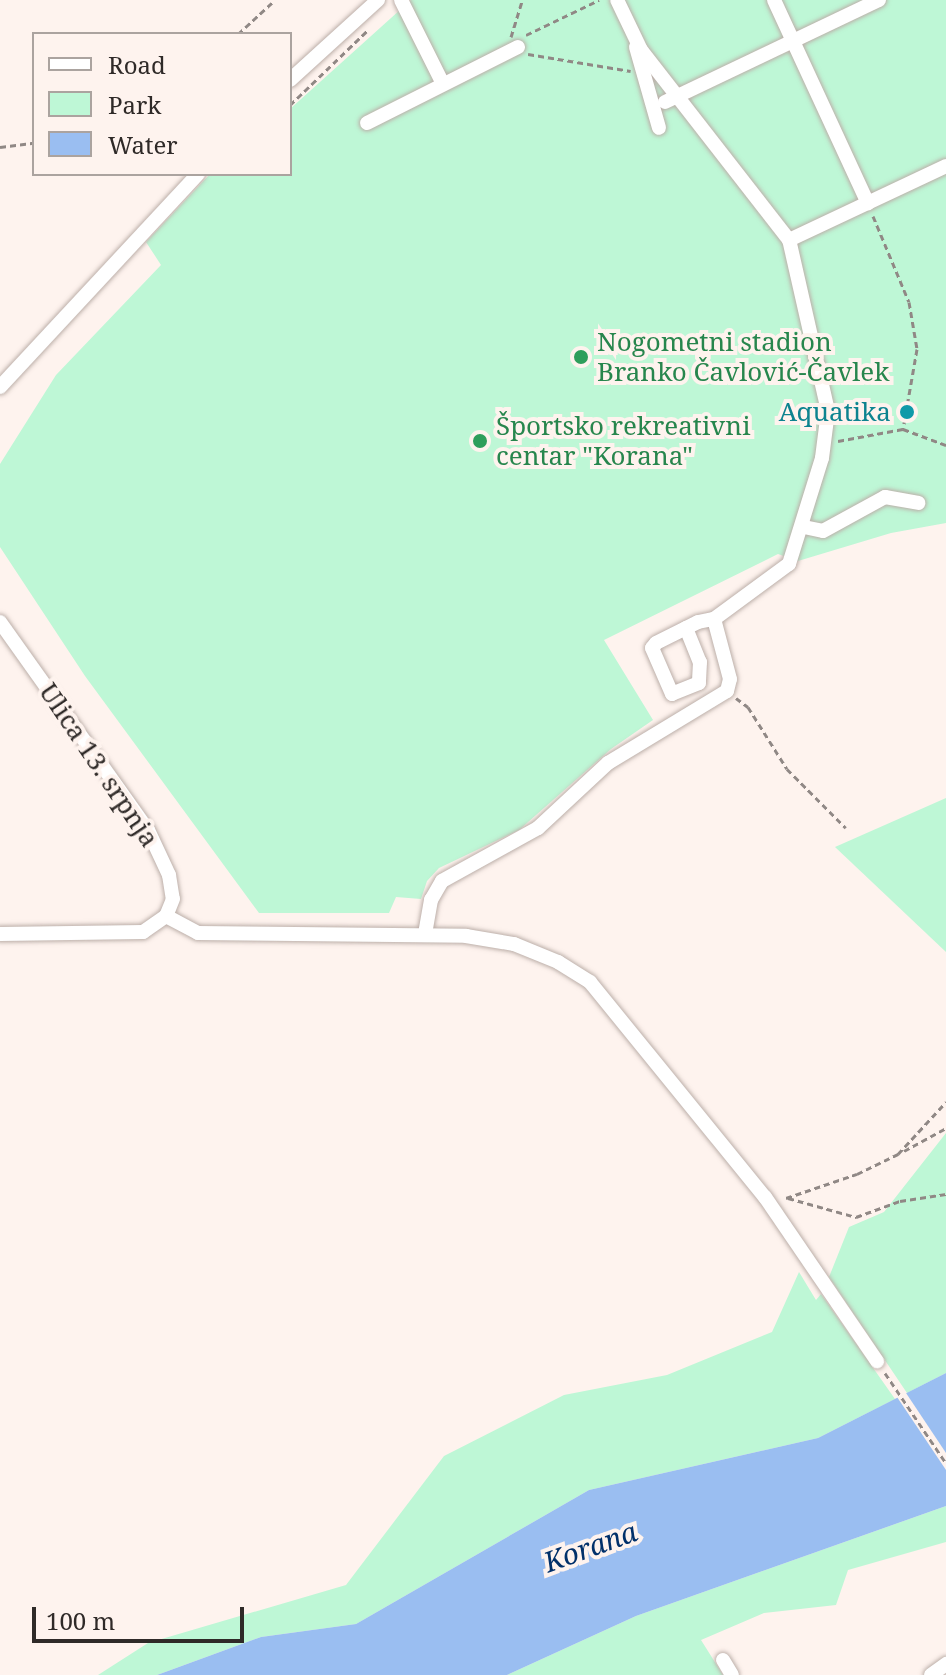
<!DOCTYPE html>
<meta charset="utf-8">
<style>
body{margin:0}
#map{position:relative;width:946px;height:1675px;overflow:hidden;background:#fef3ee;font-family:"Noto Serif",serif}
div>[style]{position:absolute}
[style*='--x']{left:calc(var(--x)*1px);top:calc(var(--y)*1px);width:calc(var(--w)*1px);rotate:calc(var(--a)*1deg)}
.green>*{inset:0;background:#bef7d6}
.water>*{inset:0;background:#9abef1}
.pier>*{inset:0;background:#fef3ee}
.path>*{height:3px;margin-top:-1.5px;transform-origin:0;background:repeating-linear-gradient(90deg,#908885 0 6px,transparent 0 10px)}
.roads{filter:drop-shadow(0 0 2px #bcafa9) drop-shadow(0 0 2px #bcafa9)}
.minor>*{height:14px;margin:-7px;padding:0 7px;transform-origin:7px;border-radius:7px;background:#fff}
.dots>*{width:22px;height:22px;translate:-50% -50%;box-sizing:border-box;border:4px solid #fef3ee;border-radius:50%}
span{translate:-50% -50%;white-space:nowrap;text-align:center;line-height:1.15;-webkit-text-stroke:8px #fef3ee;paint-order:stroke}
.leisure-label{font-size:26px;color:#27864d}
.left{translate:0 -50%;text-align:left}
.culture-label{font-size:26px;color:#0d838f}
.right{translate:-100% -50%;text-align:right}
.street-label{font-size:26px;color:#2f2a28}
.water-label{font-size:28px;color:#01306a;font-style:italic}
.legend{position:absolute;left:32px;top:32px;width:260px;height:144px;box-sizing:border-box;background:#fef3ee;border:2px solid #aba39f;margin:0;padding:10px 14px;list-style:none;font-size:24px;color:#2f2a28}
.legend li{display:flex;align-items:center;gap:16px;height:40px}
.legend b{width:40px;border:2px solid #aba39f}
.scale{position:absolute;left:32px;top:1607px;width:212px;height:36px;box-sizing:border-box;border:4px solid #2f2a28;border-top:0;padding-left:10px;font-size:24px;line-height:28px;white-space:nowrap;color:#2f2a28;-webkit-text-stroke:6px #fef3ee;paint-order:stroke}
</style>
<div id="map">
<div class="green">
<div style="clip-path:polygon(411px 0,946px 0,946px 523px,891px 533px,798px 561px,778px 554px,604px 640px,653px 720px,611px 749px,519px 830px,439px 868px,427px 881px,421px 899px,396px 897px,389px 913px,259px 913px,85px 676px,0 547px,0 464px,56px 375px,161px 265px,146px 242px,210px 174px,290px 174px,290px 109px)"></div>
<div style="clip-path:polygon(946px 798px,946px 952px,835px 847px)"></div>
<div style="clip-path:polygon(946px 1133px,946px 1373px,907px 1393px,829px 1277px,849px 1227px,884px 1212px)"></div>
<div style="clip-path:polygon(799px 1272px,816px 1300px,821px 1294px,895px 1399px,818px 1438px,589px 1490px,356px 1624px,261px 1637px,157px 1675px,98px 1675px,148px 1643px,346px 1585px,444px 1456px,564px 1395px,667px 1375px,772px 1332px)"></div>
<div style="clip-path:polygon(946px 1506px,946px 1542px,848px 1570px,836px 1605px,764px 1613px,701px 1640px,723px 1675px,507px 1675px,636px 1616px)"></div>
</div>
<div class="water">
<div style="clip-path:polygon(946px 1373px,946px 1506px,636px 1616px,507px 1675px,157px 1675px,261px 1637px,356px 1624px,589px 1490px,818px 1438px)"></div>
</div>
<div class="pier">
<div style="clip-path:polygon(904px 1390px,946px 1453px,946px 1470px,895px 1394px)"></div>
</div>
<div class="path">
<div style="--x:238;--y:34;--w:50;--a:-42.6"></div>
<div style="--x:526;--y:35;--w:81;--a:-25.6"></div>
<div style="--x:511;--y:37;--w:39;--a:-73"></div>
<div style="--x:528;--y:54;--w:104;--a:9.4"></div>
<div style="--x:290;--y:105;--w:108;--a:-43.9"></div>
<div style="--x:0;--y:147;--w:34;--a:-7"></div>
<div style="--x:873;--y:216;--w:93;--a:67.3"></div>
<div style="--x:909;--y:302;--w:48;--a:80.3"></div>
<div style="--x:917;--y:349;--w:81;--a:99.9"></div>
<div style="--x:903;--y:429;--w:46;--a:20.4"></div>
<div style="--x:838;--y:441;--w:66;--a:-10.5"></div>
<div style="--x:736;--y:698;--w:15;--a:37"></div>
<div style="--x:748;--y:707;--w:73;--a:57.8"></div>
<div style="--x:787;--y:769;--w:83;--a:45"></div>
<div style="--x:904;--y:1151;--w:48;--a:-28.7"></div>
<div style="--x:786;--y:1198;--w:75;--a:-18.7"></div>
<div style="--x:857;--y:1174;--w:46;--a:-26"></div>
<div style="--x:898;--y:1154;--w:71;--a:-47.3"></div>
<div style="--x:788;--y:1198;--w:71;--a:15.6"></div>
<div style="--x:856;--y:1217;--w:47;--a:-20"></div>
<div style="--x:900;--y:1201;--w:47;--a:-8.7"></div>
<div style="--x:885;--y:1373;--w:109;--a:55.9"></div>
</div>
<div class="roads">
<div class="minor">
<div style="--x:401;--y:0;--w:94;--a:63.4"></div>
<div style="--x:774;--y:0;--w:224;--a:65.2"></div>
<div style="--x:636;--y:47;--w:84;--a:74.1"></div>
<div style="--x:290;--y:80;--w:119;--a:-42.3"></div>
<div style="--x:665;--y:102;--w:237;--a:-25.5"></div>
<div style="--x:367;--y:123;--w:169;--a:-26.7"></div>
<div style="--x:789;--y:240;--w:174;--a:-25.2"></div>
<div style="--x:0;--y:387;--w:291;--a:-47.1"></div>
<div style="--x:804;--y:527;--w:19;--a:12"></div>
<div style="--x:823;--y:531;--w:71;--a:-28.7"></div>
<div style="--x:885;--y:497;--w:34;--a:10"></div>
<div style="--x:0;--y:622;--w:255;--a:54.6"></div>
<div style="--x:148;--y:830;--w:50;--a:65"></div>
<div style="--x:169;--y:875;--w:24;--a:81"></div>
<div style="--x:173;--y:899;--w:18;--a:112"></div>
<div style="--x:166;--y:916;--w:28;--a:145"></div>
<div style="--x:143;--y:932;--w:143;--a:179.2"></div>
<div style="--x:686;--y:628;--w:37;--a:68"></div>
<div style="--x:700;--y:662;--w:21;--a:93"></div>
<div style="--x:699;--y:683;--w:29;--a:158"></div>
<div style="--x:672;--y:694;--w:50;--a:-113.5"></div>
<div style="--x:652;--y:648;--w:6;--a:-51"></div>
<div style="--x:656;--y:643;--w:47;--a:-26.6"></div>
<div style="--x:698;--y:622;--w:16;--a:-11"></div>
<div style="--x:166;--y:916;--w:36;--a:28"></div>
<div style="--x:198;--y:933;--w:268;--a:0.6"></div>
<div style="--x:466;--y:936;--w:49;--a:9.5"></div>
<div style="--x:514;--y:944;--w:48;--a:22.2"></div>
<div style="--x:558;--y:962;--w:38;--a:32"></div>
<div style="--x:590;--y:982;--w:277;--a:50.9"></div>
<div style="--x:765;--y:1197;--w:199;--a:55.7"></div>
<div style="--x:425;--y:934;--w:35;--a:-80"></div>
<div style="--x:431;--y:900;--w:22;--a:-60"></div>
<div style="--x:442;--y:881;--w:110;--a:-28.9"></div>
<div style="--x:538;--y:828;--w:96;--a:-42.9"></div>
<div style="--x:608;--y:763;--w:139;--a:-31.2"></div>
<div style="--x:727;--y:691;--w:12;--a:-76"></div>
<div style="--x:730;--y:679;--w:62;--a:-104.9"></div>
<div style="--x:714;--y:619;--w:93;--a:-36.3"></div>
<div style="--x:789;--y:564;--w:111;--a:-72.7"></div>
<div style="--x:822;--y:458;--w:47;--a:-82.7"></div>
<div style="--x:828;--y:411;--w:175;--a:-102.8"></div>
<div style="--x:789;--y:240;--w:241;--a:-127.9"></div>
<div style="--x:641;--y:50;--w:55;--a:-115.6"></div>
<div style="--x:723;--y:1660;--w:17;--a:59"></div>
<div style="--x:931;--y:1675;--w:19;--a:-36"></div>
</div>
</div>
<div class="dots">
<div style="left:581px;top:357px;background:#2e9e5b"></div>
<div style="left:907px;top:412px;background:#0f9aa8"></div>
<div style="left:480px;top:441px;background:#2e9e5b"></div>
</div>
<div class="leisure-label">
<span class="left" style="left:597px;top:357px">Nogometni stadion<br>Branko Čavlović-Čavlek</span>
<span class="left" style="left:496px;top:441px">Športsko rekreativni<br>centar "Korana"</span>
</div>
<div class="culture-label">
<span class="right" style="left:891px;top:412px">Aquatika</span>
</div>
<div class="street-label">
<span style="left:99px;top:765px;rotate:56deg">Ulica 13. srpnja</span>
</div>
<div class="water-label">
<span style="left:590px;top:1546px;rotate:-20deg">Korana</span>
</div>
<ul class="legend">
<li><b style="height:10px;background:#fff"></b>Road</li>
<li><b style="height:22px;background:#bef7d6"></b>Park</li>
<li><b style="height:22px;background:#9abef1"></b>Water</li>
</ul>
<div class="scale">100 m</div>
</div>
